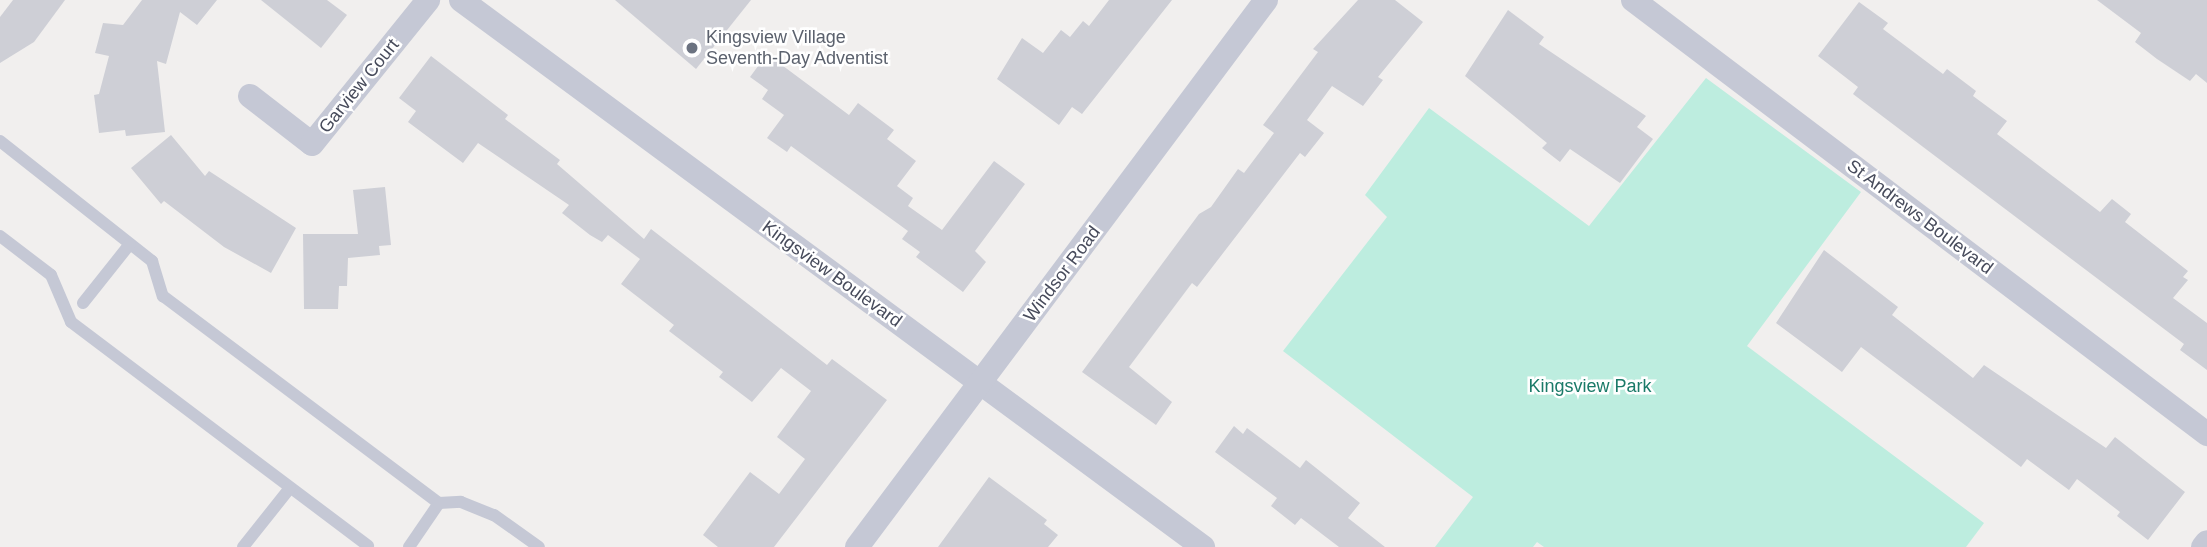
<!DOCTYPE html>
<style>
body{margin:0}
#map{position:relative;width:2207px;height:547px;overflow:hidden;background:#f1efee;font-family:Arial,sans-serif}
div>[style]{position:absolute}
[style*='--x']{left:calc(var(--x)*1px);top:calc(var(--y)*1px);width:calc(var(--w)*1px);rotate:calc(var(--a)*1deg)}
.green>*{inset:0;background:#bdeddf}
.building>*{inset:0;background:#cecfd6}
.service>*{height:12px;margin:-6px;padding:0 6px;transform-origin:6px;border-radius:6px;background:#c5c8d5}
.minor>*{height:24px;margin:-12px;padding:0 12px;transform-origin:12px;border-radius:12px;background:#c5c8d5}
.dots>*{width:19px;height:19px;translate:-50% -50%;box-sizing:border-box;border:4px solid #fff;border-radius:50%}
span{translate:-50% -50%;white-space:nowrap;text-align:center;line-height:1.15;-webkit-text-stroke:5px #fff;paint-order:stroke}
.worship-label{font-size:18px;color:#5b616d}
.left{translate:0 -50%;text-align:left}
.street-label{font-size:18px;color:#474b5b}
.park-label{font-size:18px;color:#1a7a68}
</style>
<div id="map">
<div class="green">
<div style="clip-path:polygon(1706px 78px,1861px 192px,1747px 346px,1984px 523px,1966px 547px,1544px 547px,1537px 542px,1533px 547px,1435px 547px,1473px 497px,1283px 351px,1387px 217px,1365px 195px,1429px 108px,1589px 226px)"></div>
</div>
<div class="building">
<div style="clip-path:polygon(13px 0,65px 0,34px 42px,0 63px,0 17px)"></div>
<div style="clip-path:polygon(142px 0,217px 0,197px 25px,180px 12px,166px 64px,157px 61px,165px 132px,126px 136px,125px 130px,99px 133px,94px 95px,99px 94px,109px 56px,95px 53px,103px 23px,123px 25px)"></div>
<div style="clip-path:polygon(261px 0,327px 0,347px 15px,321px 48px)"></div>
<div style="clip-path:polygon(615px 0,751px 0,696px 69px)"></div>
<div style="clip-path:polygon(1109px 0,1172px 0,1082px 114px,1072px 107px,1059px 125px,997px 79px,1022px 38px,1043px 53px,1061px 30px,1070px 37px,1083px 21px,1089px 26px)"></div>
<div style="clip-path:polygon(1358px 0,1395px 0,1423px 22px,1378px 77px,1383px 80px,1363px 106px,1332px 86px,1307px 120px,1324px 133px,1305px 157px,1300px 153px,1197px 287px,1192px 283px,1129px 367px,1172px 402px,1156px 425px,1082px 372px,1199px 214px,1211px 207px,1238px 169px,1244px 173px,1274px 133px,1263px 125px,1318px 52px,1313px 49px)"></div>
<div style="clip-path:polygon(2097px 0,2207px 0,2207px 83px,2196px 74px,2190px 81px,2157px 59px,2135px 42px,2141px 33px)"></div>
<div style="clip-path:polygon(1859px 2px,1888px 23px,1883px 29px,1943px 74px,1947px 69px,1976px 91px,1973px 96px,2007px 121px,1997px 134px,2100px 212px,2112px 199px,2131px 214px,2125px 222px,2188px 271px,2183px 277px,2188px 280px,2173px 298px,2207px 323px,2207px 370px,2180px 350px,2184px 344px,1853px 94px,1858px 87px,1818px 56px)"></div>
<div style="clip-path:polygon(1508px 10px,1544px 37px,1539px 44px,1646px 116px,1637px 127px,1653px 139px,1620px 183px,1570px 149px,1560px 162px,1542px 148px,1547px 143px,1465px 76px)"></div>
<div style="clip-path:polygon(767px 54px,849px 115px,858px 103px,894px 130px,887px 139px,916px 161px,897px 186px,913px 198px,908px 206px,942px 230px,994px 161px,1025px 184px,975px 251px,986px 262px,963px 292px,916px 257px,920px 252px,902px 239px,908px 231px,791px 146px,787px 152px,767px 138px,784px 115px,762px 99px,768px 90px,750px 77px)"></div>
<div style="clip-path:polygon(431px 56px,508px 115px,505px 119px,560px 160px,557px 164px,644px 239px,651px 229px,827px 365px,832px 359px,887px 400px,774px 547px,718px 547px,703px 535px,750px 472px,779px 494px,805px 459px,777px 437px,811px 391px,781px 368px,752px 402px,719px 377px,723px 372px,669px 331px,674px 325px,621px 284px,640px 259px,608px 235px,602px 242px,590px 235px,562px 213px,569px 205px,478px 143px,463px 163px,408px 122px,416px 111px,399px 98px)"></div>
<div style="clip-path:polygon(171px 135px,205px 176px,209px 171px,296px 228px,271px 273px,224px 247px,164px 201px,161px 204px,131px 168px)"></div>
<div style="clip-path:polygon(385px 187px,391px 245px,379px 246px,380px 255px,348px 258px,347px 286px,339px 286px,338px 309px,304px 309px,303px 234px,358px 234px,353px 190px)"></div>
<div style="clip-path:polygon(1824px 250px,1898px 307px,1892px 315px,1973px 378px,1984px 365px,2106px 448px,2115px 437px,2185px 492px,2148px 540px,2117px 516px,2120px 512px,2077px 479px,2069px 490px,2027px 459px,2021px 467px,1861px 347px,1842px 372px,1776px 323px)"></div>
<div style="clip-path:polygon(1234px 426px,1243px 434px,1247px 428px,1300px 468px,1306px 460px,1360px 503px,1348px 518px,1385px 547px,1339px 547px,1301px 518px,1295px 525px,1271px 506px,1277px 498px,1215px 452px)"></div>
<div style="clip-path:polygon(989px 477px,1047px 520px,1044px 524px,1058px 535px,1048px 547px,938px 547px)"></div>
</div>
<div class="service">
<div style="--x:0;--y:141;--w:194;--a:38.3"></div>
<div style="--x:152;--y:261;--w:37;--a:73"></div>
<div style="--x:163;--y:296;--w:345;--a:36.9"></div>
<div style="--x:0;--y:236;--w:64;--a:37.4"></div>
<div style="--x:51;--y:275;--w:51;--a:66.9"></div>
<div style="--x:71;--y:322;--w:372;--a:37"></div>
<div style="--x:83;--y:303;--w:75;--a:-51.5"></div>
<div style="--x:243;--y:547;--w:75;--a:-51.5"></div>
<div style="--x:409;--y:547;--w:53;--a:-55.7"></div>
<div style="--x:439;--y:503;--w:22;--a:-3"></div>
<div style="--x:461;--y:502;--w:35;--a:22"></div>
<div style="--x:494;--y:515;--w:55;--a:35.4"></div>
</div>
<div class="minor">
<div style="--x:461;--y:0;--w:922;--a:36.4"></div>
<div style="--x:1633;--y:0;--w:720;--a:37.09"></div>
<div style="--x:250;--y:96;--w:78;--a:37.7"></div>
<div style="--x:312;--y:144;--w:185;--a:-51.1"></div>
<div style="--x:857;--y:547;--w:683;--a:-53.21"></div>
<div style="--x:2203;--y:547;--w:6;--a:-51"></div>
</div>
<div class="dots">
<div style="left:692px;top:48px;background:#6b7280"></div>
</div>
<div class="worship-label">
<span class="left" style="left:706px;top:48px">Kingsview Village<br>Seventh-Day Adventist</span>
</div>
<div class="street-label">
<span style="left:359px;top:86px;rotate:-51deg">Garview Court</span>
<span style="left:1920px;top:217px;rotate:37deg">St Andrews Boulevard</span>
<span style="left:832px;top:274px;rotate:36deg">Kingsview Boulevard</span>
<span style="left:1062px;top:274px;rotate:-53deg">Windsor Road</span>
</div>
<div class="park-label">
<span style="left:1590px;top:386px">Kingsview Park</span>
</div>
</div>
